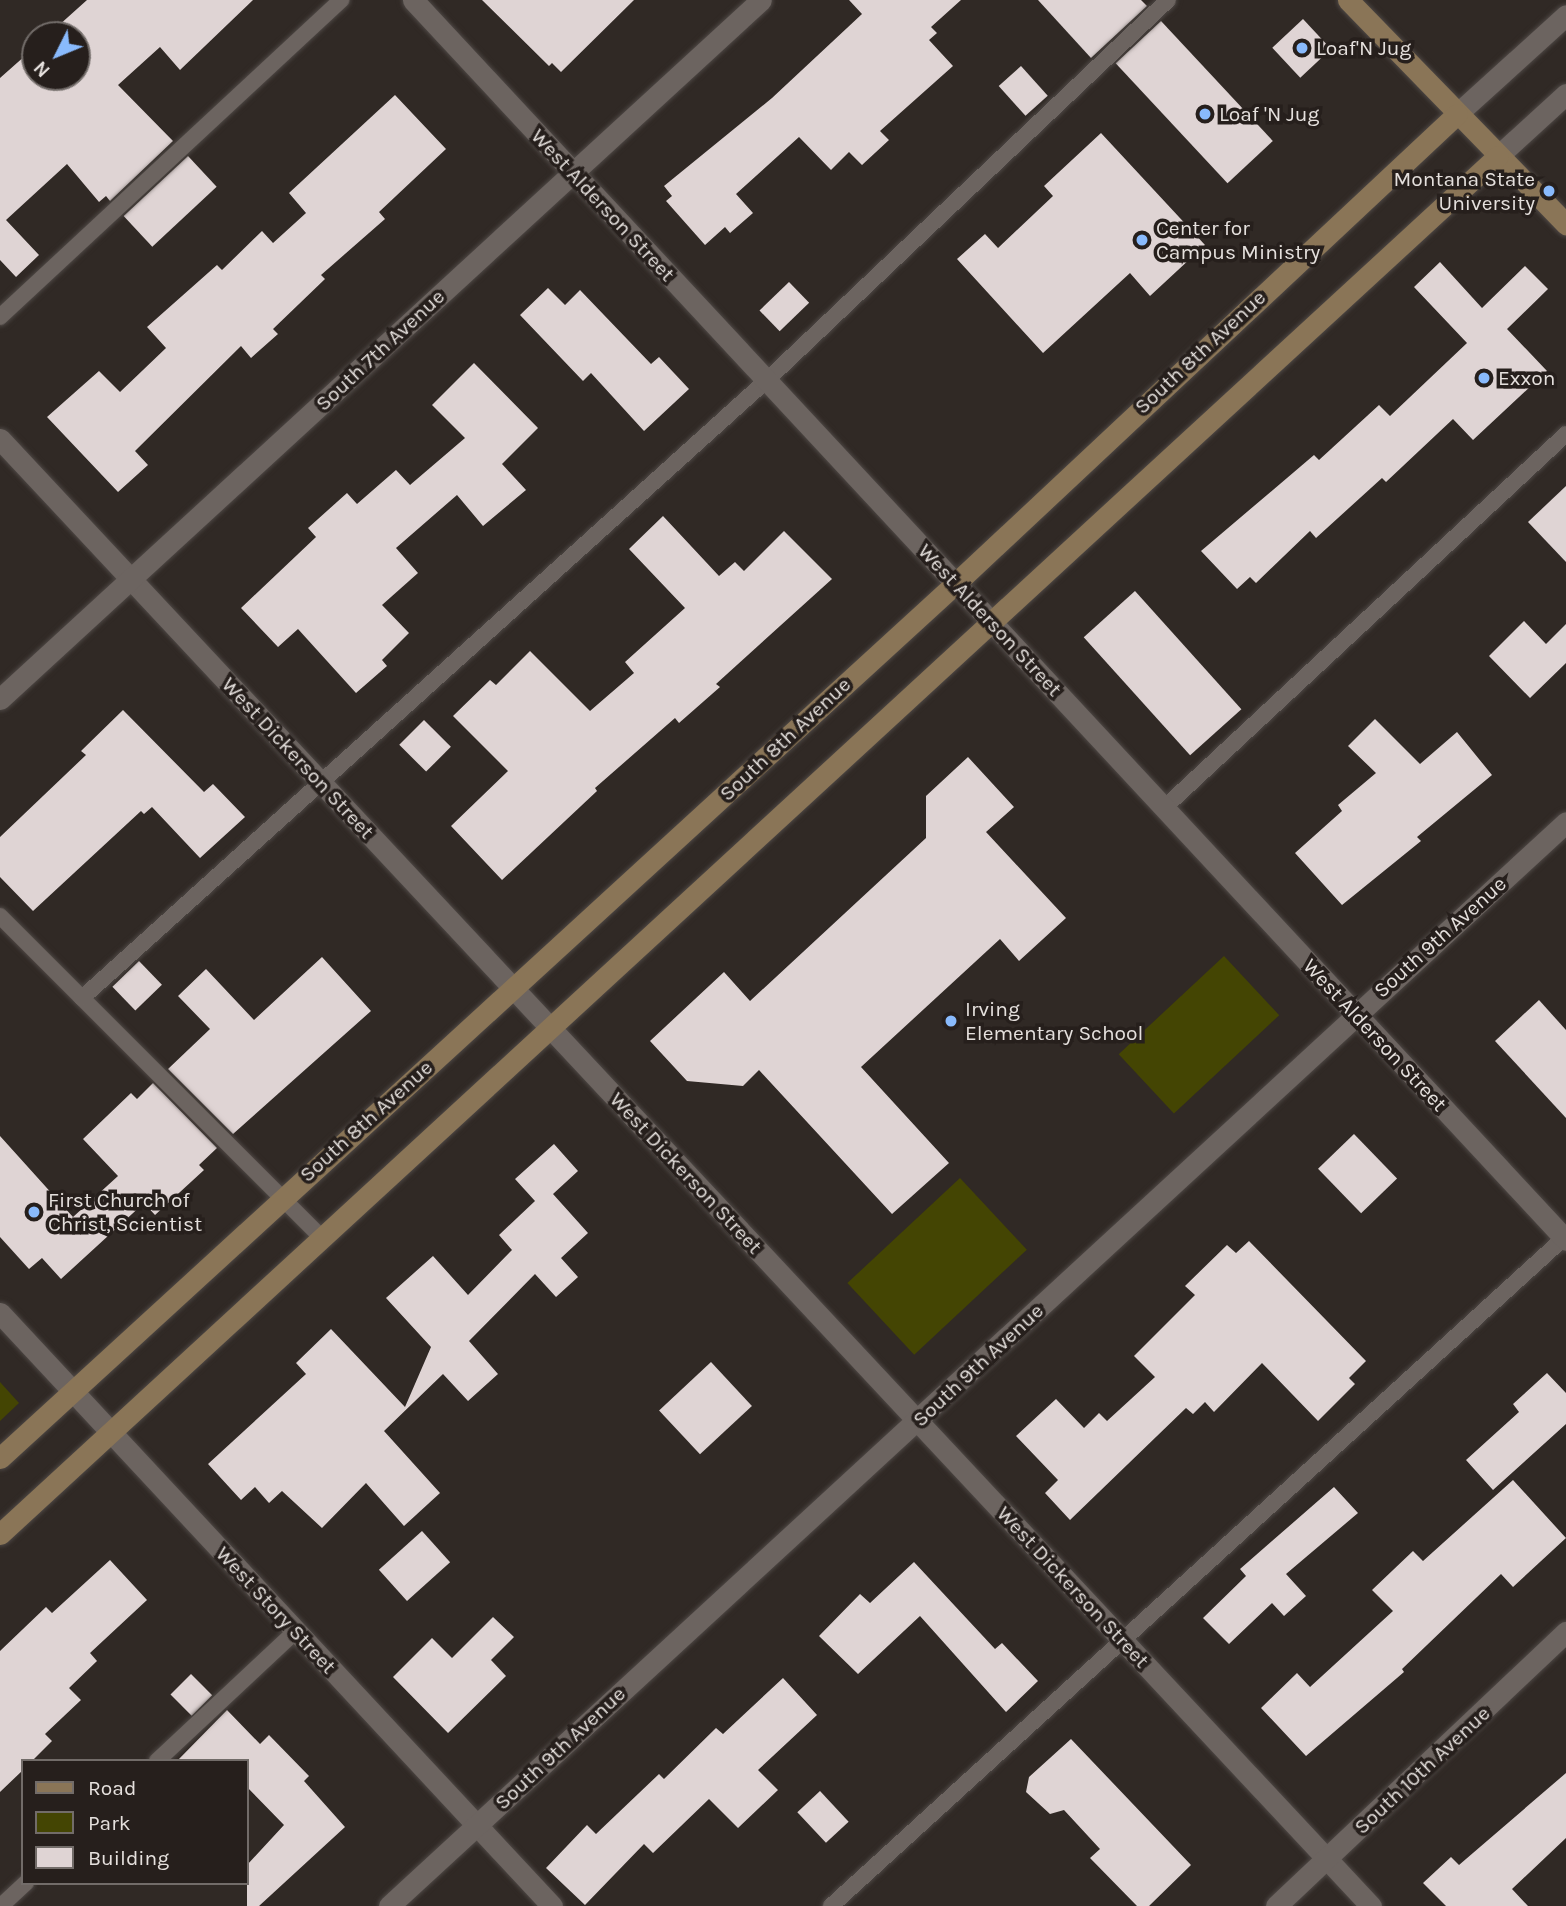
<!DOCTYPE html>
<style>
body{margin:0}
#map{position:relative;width:1566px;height:1906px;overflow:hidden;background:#302925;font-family:Karla,sans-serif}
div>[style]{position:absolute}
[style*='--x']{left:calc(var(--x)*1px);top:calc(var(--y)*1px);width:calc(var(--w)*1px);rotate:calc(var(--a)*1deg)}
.green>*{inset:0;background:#444503;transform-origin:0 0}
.building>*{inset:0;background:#dfd4d4;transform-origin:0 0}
.roads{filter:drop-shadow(0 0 2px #4d4744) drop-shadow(0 0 2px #4d4744)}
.lane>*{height:16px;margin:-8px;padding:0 8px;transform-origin:8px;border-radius:8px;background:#6c6460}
.street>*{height:21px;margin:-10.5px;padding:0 10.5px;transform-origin:10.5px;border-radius:10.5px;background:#6c6460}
.secondary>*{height:21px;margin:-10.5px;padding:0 10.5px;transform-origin:10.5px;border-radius:10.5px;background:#8a7557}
.dots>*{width:19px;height:19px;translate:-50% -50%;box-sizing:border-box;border:4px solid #261f1c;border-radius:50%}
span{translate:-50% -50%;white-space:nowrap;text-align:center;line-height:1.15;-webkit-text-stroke:7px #261f1c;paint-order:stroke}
.poi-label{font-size:21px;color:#e5e0dd}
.left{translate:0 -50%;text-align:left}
.right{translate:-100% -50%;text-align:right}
.street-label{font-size:21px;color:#e5e0dd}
.legend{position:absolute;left:21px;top:1759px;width:228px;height:126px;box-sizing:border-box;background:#261f1c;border:2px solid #726c69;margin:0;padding:9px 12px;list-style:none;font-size:21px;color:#e5e0dd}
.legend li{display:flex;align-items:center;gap:14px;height:35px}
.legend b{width:35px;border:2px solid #726c69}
.north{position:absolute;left:21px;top:21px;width:70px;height:70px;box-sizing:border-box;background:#261f1c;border:2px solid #726c69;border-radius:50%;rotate:227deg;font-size:19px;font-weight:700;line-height:28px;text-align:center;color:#e5e0dd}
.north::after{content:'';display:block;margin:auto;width:24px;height:32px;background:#89bafc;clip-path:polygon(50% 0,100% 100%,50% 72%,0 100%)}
</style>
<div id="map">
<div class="green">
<div style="left:1224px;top:956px;width:81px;height:144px;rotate:47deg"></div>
<div style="left:960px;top:1178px;width:98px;height:154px;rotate:47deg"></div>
<div style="clip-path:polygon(0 1382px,19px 1403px,0 1421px)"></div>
</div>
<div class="building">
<div style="clip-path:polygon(87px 0,253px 0,180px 70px,160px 47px,118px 85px,173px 141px,110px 201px,106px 196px,99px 202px,67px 164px,6px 220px,39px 255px,16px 277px,0 260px,0 78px,35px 47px,35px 77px,77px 77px,77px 35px,48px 35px)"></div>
<div style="clip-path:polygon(482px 0,634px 0,561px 72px,552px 63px,549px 66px)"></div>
<div style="clip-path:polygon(849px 0,961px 0,931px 27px,937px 33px,929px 40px,953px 66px,880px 131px,889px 140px,862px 165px,849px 152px,831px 170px,799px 137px,736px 194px,753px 213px,730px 233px,725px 227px,705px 245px,666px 201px,672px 196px,664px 186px,772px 98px,862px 14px)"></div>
<div style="clip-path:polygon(1038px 0,1141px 0,1147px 6px,1091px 58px)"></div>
<div style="left:1303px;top:19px;width:41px;height:42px;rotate:47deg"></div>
<div style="left:1161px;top:21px;width:164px;height:62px;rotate:47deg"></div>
<div style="left:1021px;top:66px;width:40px;height:30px;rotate:48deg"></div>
<div style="clip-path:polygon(395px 95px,446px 149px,379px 212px,385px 219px,321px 275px,325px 279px,273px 329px,278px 334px,251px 358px,241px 346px,135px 451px,148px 465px,118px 492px,47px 417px,99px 371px,120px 392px,166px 348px,147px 327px,217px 265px,222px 270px,262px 231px,273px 243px,306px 213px,289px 193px)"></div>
<div style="clip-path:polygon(1101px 133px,1205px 245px,1150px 296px,1130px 273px,1043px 353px,957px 259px,985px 234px,998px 248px,1053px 196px,1044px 186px)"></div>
<div style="left:188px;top:156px;width:42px;height:88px;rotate:47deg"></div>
<div style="clip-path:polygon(1440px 262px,1482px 308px,1525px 266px,1548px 289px,1507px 329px,1547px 371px,1473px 440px,1453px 419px,1386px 482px,1382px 478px,1316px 538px,1310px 531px,1256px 583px,1250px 577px,1237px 589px,1201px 551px,1314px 455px,1319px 460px,1379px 405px,1390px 416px,1467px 343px,1414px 287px)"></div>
<div style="left:789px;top:282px;width:29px;height:41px;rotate:46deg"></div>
<div style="clip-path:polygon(548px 288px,565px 305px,580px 290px,651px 364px,659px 357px,689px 389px,644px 431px,591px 373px,583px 381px,520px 315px)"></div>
<div style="clip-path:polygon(474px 363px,538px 428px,502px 464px,526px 490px,483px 526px,457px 495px,396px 548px,418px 573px,382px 605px,409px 633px,382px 660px,387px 666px,356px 693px,298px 629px,278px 647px,241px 608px,316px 537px,308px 528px,347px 493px,357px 504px,396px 470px,410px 485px,465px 438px,432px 405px)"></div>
<div style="clip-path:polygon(1566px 486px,1566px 562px,1528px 522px)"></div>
<div style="clip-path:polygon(663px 516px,719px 576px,735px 562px,744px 571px,784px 531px,832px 579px,716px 684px,720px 687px,679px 723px,675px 718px,595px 788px,597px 791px,502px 880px,451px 826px,508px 771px,453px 716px,490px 680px,496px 685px,530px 651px,590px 711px,634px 673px,625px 662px,685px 608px,629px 549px)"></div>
<div style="left:1135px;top:591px;width:159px;height:69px;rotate:48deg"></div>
<div style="clip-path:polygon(1524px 621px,1546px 644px,1566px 624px,1566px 663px,1530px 698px,1489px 656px)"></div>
<div style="clip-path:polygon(123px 710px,204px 792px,213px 784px,245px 817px,200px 858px,152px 807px,144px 814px,141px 811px,33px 911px,0 877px,0 837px,86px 755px,81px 751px)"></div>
<div style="clip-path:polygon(1375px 719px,1420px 764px,1457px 732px,1492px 775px,1417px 837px,1421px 841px,1342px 905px,1295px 853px,1342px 811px,1338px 805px,1376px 773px,1348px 746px)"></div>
<div style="left:424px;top:720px;width:38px;height:35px;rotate:45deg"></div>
<div style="clip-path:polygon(968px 757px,1014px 807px,986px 832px,1066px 918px,1019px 961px,1000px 939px,861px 1067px,949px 1163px,892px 1214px,759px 1070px,743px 1086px,687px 1081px,650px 1041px,724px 972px,750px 1001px,926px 838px,926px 796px)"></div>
<div style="clip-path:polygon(322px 957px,371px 1011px,233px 1134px,168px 1069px,210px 1029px,178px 996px,206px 969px,254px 1020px)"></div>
<div style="left:139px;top:961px;width:33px;height:37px;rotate:46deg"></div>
<div style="clip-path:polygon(1539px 1000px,1566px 1030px,1566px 1118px,1495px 1041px)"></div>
<div style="clip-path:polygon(153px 1083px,217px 1148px,199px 1165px,204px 1170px,155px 1215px,144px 1203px,61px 1279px,42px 1258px,29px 1269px,0 1237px,0 1136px,73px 1217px,118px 1176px,83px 1139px,131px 1093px,137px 1099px)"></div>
<div style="left:1354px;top:1134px;width:62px;height:50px;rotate:46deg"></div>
<div style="clip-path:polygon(554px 1144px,578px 1171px,553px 1194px,588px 1233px,561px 1258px,578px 1277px,556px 1297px,535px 1274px,469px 1341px,498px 1374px,468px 1401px,443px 1374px,384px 1431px,440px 1493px,404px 1526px,366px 1483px,322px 1528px,282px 1491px,269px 1503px,255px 1487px,241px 1500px,208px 1464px,306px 1374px,296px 1363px,331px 1329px,405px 1407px,431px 1347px,386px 1298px,433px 1256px,468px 1295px,512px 1250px,499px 1235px,535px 1201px,515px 1179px)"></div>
<div style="clip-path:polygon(1249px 1241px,1366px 1361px,1349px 1378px,1355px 1384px,1318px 1421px,1262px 1363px,1214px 1412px,1205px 1402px,1193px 1414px,1186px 1408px,1070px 1520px,1045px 1493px,1058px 1480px,1016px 1436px,1056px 1399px,1084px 1428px,1099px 1413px,1107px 1421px,1155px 1377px,1134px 1356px,1195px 1295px,1185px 1286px,1227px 1245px,1236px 1253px)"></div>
<div style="left:711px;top:1362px;width:60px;height:71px;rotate:47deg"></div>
<div style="clip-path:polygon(1547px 1373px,1566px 1393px,1566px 1424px,1493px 1490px,1466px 1460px,1519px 1412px,1513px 1404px)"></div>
<div style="clip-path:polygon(1513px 1480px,1566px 1538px,1513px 1587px,1501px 1574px,1402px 1669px,1404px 1672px,1306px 1756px,1261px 1708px,1297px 1673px,1310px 1687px,1393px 1611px,1372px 1590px,1413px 1551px,1423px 1561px)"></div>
<div style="clip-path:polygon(1334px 1487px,1358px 1513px,1286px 1574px,1306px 1596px,1284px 1616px,1272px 1603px,1229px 1644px,1203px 1618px,1246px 1576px,1240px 1569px)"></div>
<div style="left:422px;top:1531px;width:42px;height:58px;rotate:48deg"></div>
<div style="clip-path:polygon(110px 1560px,147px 1600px,90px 1653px,97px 1661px,69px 1688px,81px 1700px,45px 1734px,52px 1741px,32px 1761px,23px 1761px,23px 1770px,0 1792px,0 1651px,46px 1607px,52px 1613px)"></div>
<div style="clip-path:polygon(914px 1562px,995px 1649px,1002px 1643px,1038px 1681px,1006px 1712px,920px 1616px,858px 1674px,819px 1636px,860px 1594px,870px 1603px)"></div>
<div style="clip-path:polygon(493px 1617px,514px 1637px,491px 1660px,506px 1676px,448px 1733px,393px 1677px,432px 1638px,452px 1658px)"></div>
<div style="left:191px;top:1674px;width:30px;height:29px;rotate:45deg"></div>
<div style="clip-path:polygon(783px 1678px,817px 1715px,758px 1770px,778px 1790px,738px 1828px,709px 1799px,653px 1853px,644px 1844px,585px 1905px,546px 1868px,587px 1825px,596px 1834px,659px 1774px,664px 1779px,716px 1728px,723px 1734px)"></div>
<div style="clip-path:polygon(227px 1710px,260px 1744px,269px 1735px,309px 1776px,304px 1781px,345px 1827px,259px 1906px,247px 1906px,247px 1865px,284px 1825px,247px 1787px,247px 1761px,177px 1761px)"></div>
<div style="clip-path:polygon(1071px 1739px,1191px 1865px,1149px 1906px,1137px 1906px,1090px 1858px,1100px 1849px,1064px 1810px,1050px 1814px,1026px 1792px,1029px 1777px)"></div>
<div style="clip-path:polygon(1566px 1773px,1566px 1838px,1512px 1889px,1528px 1906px,1446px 1906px,1423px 1883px,1451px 1857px,1459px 1865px)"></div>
<div style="left:820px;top:1791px;width:42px;height:31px;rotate:47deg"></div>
</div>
<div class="roads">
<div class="lane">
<div style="--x:0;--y:317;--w:466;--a:-42.9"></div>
<div style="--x:1164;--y:808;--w:549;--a:-42.93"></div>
<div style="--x:0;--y:916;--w:455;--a:45"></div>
<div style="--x:82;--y:998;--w:923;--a:-42.06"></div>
<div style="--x:767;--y:380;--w:552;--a:-43.46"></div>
<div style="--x:157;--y:1761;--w:190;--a:-43.1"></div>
<div style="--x:1;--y:1906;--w:34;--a:-43"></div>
<div style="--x:831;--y:1906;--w:995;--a:-42.35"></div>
</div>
<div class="street">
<div style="--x:413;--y:0;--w:1693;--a:47.08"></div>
<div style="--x:1457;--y:114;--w:147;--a:-42.2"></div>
<div style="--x:1498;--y:156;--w:92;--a:-42.4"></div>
<div style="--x:0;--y:439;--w:2008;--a:46.94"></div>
<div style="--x:0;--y:699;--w:1033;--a:-42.57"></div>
<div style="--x:0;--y:1313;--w:810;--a:47.05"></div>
<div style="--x:389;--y:1906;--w:1600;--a:-42.64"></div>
<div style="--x:1276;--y:1906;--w:399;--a:-43.4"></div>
</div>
<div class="secondary">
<div style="--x:1348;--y:0;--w:313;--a:45.8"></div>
<div style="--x:0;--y:1458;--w:1296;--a:-42.47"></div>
<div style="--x:956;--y:583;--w:686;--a:-43.11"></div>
<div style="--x:0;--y:1534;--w:2035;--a:-42.61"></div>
</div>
</div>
<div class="dots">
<div style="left:1302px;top:48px;background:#89bafc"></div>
<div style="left:1205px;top:114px;background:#89bafc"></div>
<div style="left:1549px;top:191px;background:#89bafc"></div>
<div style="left:1142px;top:240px;background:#89bafc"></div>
<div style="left:1484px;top:378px;background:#89bafc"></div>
<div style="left:951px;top:1021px;background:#89bafc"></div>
<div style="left:34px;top:1212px;background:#89bafc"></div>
</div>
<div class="poi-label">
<span class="left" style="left:1316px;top:48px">Loaf'N Jug</span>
<span class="left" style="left:1219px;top:114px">Loaf 'N Jug</span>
<span class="right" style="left:1535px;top:191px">Montana State<br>University</span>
<span class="left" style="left:1156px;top:240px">Center for<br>Campus Ministry</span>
<span class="left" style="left:1498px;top:378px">Exxon</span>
<span class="left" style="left:965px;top:1021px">Irving<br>Elementary School</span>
<span class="left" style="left:48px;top:1212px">First Church of<br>Christ, Scientist</span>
</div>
<div class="street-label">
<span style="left:603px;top:205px;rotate:47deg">West Alderson Street</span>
<span style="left:380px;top:350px;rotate:-43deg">South 7th Avenue</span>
<span style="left:1200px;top:352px;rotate:-43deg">South 8th Avenue</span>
<span style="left:990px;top:620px;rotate:47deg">West Alderson Street</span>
<span style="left:785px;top:739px;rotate:-43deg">South 8th Avenue</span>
<span style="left:298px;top:758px;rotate:47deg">West Dickerson Street</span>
<span style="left:1440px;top:937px;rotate:-42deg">South 9th Avenue</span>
<span style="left:1375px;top:1035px;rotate:47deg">West Alderson Street</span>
<span style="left:366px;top:1121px;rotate:-42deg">South 8th Avenue</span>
<span style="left:686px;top:1173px;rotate:47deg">West Dickerson Street</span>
<span style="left:978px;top:1365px;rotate:-43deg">South 9th Avenue</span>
<span style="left:1073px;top:1587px;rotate:47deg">West Dickerson Street</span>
<span style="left:276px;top:1610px;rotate:47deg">West Story Street</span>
<span style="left:560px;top:1748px;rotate:-43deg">South 9th Avenue</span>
<span style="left:1422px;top:1770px;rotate:-43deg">South 10th Avenue</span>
</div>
<ul class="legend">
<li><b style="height:9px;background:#8a7557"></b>Road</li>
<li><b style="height:19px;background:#444503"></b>Park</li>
<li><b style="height:19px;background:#dfd4d4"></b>Building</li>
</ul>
<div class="north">N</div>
</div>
